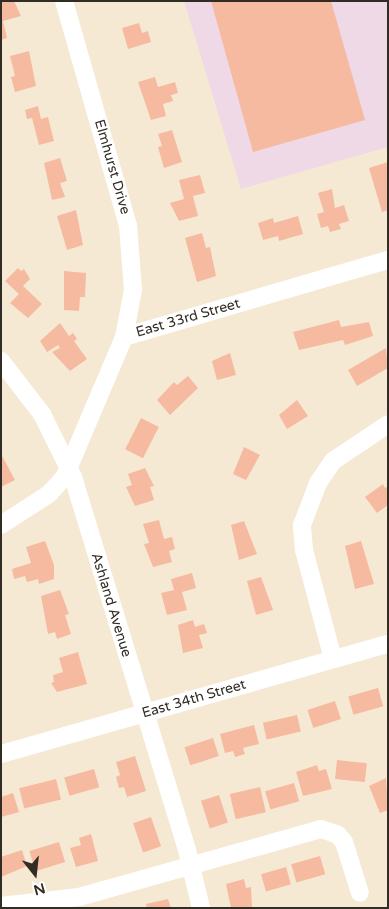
<!DOCTYPE html>
<style>
body{margin:0}
#map{position:relative;width:389px;height:909px;overflow:hidden;background:#f6e9d3;font-family:"Varela Round",sans-serif}
div>[style]{position:absolute}
[style*='--x']{left:calc(var(--x)*1px);top:calc(var(--y)*1px);width:calc(var(--w)*1px);rotate:calc(var(--a)*1deg)}
.industrial>*{inset:0;background:#efd9e7}
.building>*{inset:0;background:#f6baa1;transform-origin:0 0}
.minor>*{height:18px;margin:-9px;padding:0 9px;transform-origin:9px;border-radius:9px;background:#fff}
span{translate:-50% -50%;white-space:nowrap;text-align:center;line-height:1.15;-webkit-text-stroke:5px #fff;paint-order:stroke}
.street-label{font-size:14px;color:#322d24}
.frame{position:absolute;inset:0;border:2px solid #322d24;pointer-events:none}
.north{position:absolute;left:10px;top:849px;width:50px;height:50px;-webkit-text-stroke:4px #fff;paint-order:stroke;rotate:164deg;font-size:14px;font-weight:700;line-height:20px;text-align:center;color:#322d24}
.north::after{content:'';display:block;margin:auto;width:18px;height:22px;background:#322d24;clip-path:polygon(50% 0,100% 100%,50% 72%,0 100%)}
</style>
<div id="map">
<div class="industrial">
<div style="clip-path:polygon(184px 1px,388px 1px,388px 147px,241px 189px)"></div>
</div>
<div class="building">
<div style="clip-path:polygon(1px 1px,14px 1px,21px 16px,3px 21px,7px 38px,1px 40px)"></div>
<div style="clip-path:polygon(211px 1px,331px 1px,365px 120px,253px 152px)"></div>
<div style="clip-path:polygon(139px 23px,142px 33px,148px 31px,151px 42px,128px 49px,122px 28px)"></div>
<div style="clip-path:polygon(29px 51px,36px 86px,15px 92px,11px 77px,15px 76px,10px 56px)"></div>
<div style="clip-path:polygon(155px 77px,158px 87px,175px 82px,178px 93px,171px 95px,173px 101px,163px 104px,166px 116px,151px 120px,138px 82px)"></div>
<div style="clip-path:polygon(38px 106px,41px 119px,48px 117px,54px 141px,39px 145px,32px 118px,27px 119px,25px 110px)"></div>
<div style="clip-path:polygon(172px 130px,182px 162px,164px 168px,158px 147px,162px 146px,158px 134px)"></div>
<div style="clip-path:polygon(60px 158px,67px 181px,60px 183px,65px 197px,52px 200px,44px 163px)"></div>
<div style="clip-path:polygon(388px 162px,388px 210px,382px 212px,369px 168px)"></div>
<div style="clip-path:polygon(200px 175px,205px 193px,193px 196px,198px 216px,179px 221px,170px 203px,184px 199px,179px 180px)"></div>
<div style="clip-path:polygon(332px 189px,335px 208px,344px 205px,349px 221px,339px 224px,341px 229px,330px 232px,328px 226px,321px 228px,317px 214px,324px 212px,318px 193px)"></div>
<div style="clip-path:polygon(76px 210px,83px 245px,67px 250px,57px 216px)"></div>
<div style="clip-path:polygon(298px 216px,303px 234px,279px 241px,278px 236px,263px 240px,258px 223px,273px 218px,274px 223px)"></div>
<div style="clip-path:polygon(202px 233px,206px 248px,210px 247px,216px 276px,197px 282px,185px 238px)"></div>
<div style="clip-path:polygon(18px 268px,21px 271px,24px 269px,30px 279px,23px 286px,42px 304px,28px 318px,10px 303px,19px 294px,5px 281px)"></div>
<div style="clip-path:polygon(64px 271px,86px 273px,85px 297px,80px 297px,79px 311px,64px 310px)"></div>
<div style="clip-path:polygon(339px 320px,341px 327px,369px 322px,373px 336px,345px 345px,343px 340px,299px 350px,293px 332px)"></div>
<div style="clip-path:polygon(60px 323px,69px 336px,73px 333px,77px 339px,74px 341px,87px 359px,70px 371px,52px 352px,60px 348px,58px 345px,47px 352px,40px 341px)"></div>
<div style="clip-path:polygon(386px 348px,388px 368px,357px 386px,348px 370px)"></div>
<div style="clip-path:polygon(230px 353px,236px 375px,217px 380px,212px 361px)"></div>
<div style="clip-path:polygon(188px 376px,198px 388px,170px 415px,157px 400px,174px 382px,177px 385px)"></div>
<div style="clip-path:polygon(297px 400px,308px 416px,287px 429px,279px 415px)"></div>
<div style="left:141px;top:418px;width:20px;height:35px;rotate:27deg"></div>
<div style="clip-path:polygon(244px 447px,260px 455px,246px 480px,233px 474px)"></div>
<div style="clip-path:polygon(1px 454px,15px 480px,1px 487px)"></div>
<div style="clip-path:polygon(145px 468px,154px 486px,150px 487px,154px 500px,135px 506px,126px 487px,132px 485px,128px 474px)"></div>
<div style="clip-path:polygon(383px 484px,385px 488px,388px 486px,388px 505px,377px 513px,365px 497px)"></div>
<div style="clip-path:polygon(159px 520px,164px 539px,172px 537px,175px 549px,169px 551px,172px 562px,153px 567px,144px 544px,149px 543px,143px 524px)"></div>
<div style="clip-path:polygon(244px 521px,257px 554px,239px 560px,231px 525px)"></div>
<div style="clip-path:polygon(45px 541px,54px 565px,54px 579px,39px 584px,38px 579px,27px 582px,25px 576px,14px 579px,12px 569px,31px 563px,26px 547px)"></div>
<div style="clip-path:polygon(361px 541px,374px 584px,355px 589px,345px 546px)"></div>
<div style="clip-path:polygon(192px 573px,196px 588px,182px 592px,187px 610px,167px 615px,161px 593px,174px 590px,171px 579px)"></div>
<div style="clip-path:polygon(261px 577px,273px 610px,256px 615px,247px 581px)"></div>
<div style="clip-path:polygon(60px 590px,69px 614px,65px 615px,71px 634px,57px 639px,55px 632px,48px 634px,41px 596px)"></div>
<div style="clip-path:polygon(193px 620px,195px 627px,204px 624px,207px 633px,199px 635px,203px 648px,183px 653px,178px 625px)"></div>
<div style="clip-path:polygon(78px 652px,87px 684px,57px 692px,51px 683px,54px 682px,53px 675px,63px 672px,59px 658px)"></div>
<div style="left:378px;top:688px;width:19px;height:31px;rotate:74deg"></div>
<div style="left:335px;top:701px;width:19px;height:29px;rotate:72deg"></div>
<div style="left:297px;top:715px;width:17px;height:35px;rotate:77deg"></div>
<div style="clip-path:polygon(254px 725px,259px 744px,243px 748px,245px 754px,235px 757px,233px 751px,225px 753px,220px 734px)"></div>
<div style="left:213px;top:738px;width:19px;height:30px;rotate:72deg"></div>
<div style="clip-path:polygon(135px 756px,146px 791px,127px 797px,124px 787px,119px 788px,116px 777px,120px 775px,116px 762px)"></div>
<div style="left:337px;top:760px;width:30px;height:19px;rotate:6deg"></div>
<div style="clip-path:polygon(317px 765px,319px 771px,326px 769px,332px 789px,303px 796px,296px 772px)"></div>
<div style="left:94px;top:769px;width:19px;height:31px;rotate:74deg"></div>
<div style="clip-path:polygon(386px 778px,388px 810px,380px 813px,369px 786px)"></div>
<div style="left:56px;top:779px;width:21px;height:38px;rotate:76deg"></div>
<div style="left:294px;top:783px;width:19px;height:30px;rotate:74deg"></div>
<div style="left:260px;top:787px;width:26px;height:31px;rotate:77deg"></div>
<div style="clip-path:polygon(13px 793px,19px 812px,1px 817px,1px 797px)"></div>
<div style="left:219px;top:795px;width:29px;height:19px;rotate:72deg"></div>
<div style="left:151px;top:817px;width:31px;height:19px;rotate:71deg"></div>
<div style="clip-path:polygon(91px 834px,98px 861px,76px 867px,70px 848px,81px 845px,79px 838px)"></div>
<div style="left:59px;top:842px;width:21px;height:31px;rotate:73deg"></div>
<div style="clip-path:polygon(22px 850px,27px 866px,1px 877px,1px 857px)"></div>
<div style="left:320px;top:856px;width:19px;height:30px;rotate:74deg"></div>
<div style="left:286px;top:867px;width:18px;height:26px;rotate:74deg"></div>
<div style="clip-path:polygon(244px 879px,246px 888px,251px 887px,252px 907px,231px 908px,226px 884px)"></div>
<div style="clip-path:polygon(168px 899px,171px 908px,147px 908px,146px 904px)"></div>
</div>
<div class="minor">
<div style="--x:64;--y:1;--w:233;--a:74.1"></div>
<div style="--x:128;--y:225;--w:65;--a:85.6"></div>
<div style="--x:133;--y:290;--w:48;--a:100.8"></div>
<div style="--x:1;--y:361;--w:67;--a:52.3"></div>
<div style="--x:42;--y:414;--w:70;--a:63.8"></div>
<div style="--x:73;--y:477;--w:390;--a:73"></div>
<div style="--x:187;--y:850;--w:60;--a:76.4"></div>
<div style="--x:1;--y:525;--w:57;--a:-32.9"></div>
<div style="--x:49;--y:494;--w:24;--a:-48"></div>
<div style="--x:65;--y:476;--w:151;--a:-67"></div>
<div style="--x:124;--y:337;--w:275;--a:-16.3"></div>
<div style="--x:333;--y:659;--w:113;--a:-104.9"></div>
<div style="--x:304;--y:550;--w:25;--a:-95"></div>
<div style="--x:302;--y:525;--w:45;--a:-69.1"></div>
<div style="--x:318;--y:483;--w:27;--a:-56"></div>
<div style="--x:333;--y:461;--w:66;--a:-33.9"></div>
<div style="--x:1;--y:754;--w:402;--a:-15.9"></div>
<div style="--x:1;--y:906;--w:79;--a:-6.6"></div>
<div style="--x:79;--y:897;--w:251;--a:-15.7"></div>
<div style="--x:321;--y:829;--w:18;--a:19"></div>
<div style="--x:338;--y:835;--w:9;--a:49"></div>
<div style="--x:344;--y:842;--w:53;--a:72.6"></div>
</div>
<div class="street-label">
<span style="left:112px;top:167px;rotate:74deg">Elmhurst Drive</span>
<span style="left:188px;top:318px;rotate:-16deg">East 33rd Street</span>
<span style="left:111px;top:605px;rotate:73deg">Ashland Avenue</span>
<span style="left:194px;top:699px;rotate:-16deg">East 34th Street</span>
</div>
<div class="frame"></div>
<div class="north">N</div>
</div>
